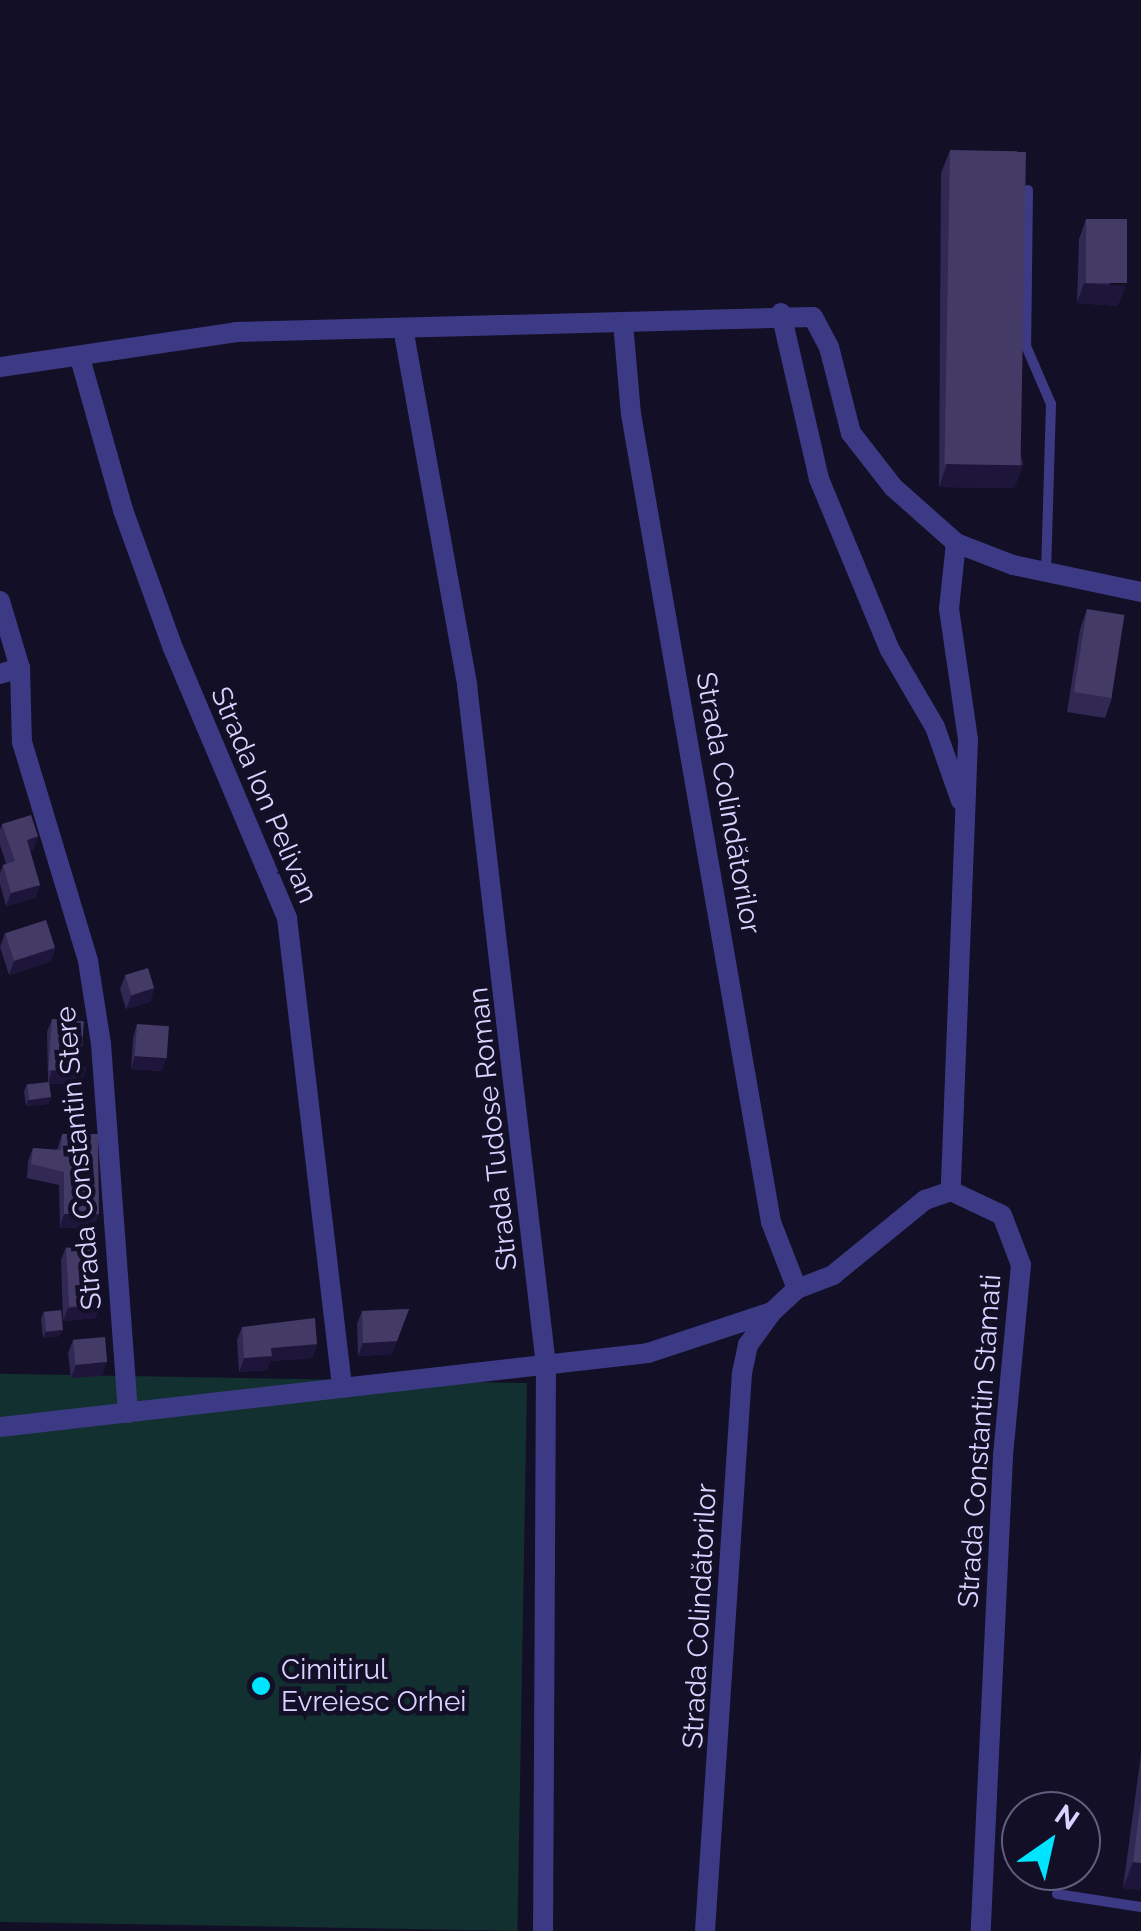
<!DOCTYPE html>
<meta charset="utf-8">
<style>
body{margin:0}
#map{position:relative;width:1141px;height:1931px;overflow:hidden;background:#130f26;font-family:Raleway,sans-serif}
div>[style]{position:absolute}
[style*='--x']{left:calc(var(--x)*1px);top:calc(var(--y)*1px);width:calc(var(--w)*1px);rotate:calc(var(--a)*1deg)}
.green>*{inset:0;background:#12302f;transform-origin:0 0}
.service>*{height:10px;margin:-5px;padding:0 5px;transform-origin:5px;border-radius:5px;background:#3d3a85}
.minor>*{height:20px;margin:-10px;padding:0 10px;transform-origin:10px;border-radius:10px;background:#3d3a85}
.wall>*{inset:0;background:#312854}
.shaded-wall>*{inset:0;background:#1d163a}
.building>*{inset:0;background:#433a66;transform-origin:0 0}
.dots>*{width:28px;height:28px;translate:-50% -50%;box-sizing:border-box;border:5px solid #130f26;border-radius:50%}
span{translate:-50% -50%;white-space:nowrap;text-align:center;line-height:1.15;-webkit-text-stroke:9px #130f26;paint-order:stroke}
.street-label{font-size:28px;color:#d9d4ff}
.poi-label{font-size:28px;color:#d9d4ff}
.left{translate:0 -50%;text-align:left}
.north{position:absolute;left:1001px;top:1791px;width:100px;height:100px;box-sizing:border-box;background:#130f26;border:2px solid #625e7d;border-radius:50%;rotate:34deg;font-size:28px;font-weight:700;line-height:40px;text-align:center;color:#d9d4ff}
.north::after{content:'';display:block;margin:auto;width:35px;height:45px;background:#00e5ff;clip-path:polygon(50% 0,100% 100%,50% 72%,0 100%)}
</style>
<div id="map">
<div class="green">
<div style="left:527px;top:1383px;width:548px;height:530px;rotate:91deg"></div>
</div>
<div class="service">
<div style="--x:1028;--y:190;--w:156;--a:90.7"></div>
<div style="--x:1026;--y:346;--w:63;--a:66.7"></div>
<div style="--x:1051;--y:404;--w:168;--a:91.7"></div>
<div style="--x:1057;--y:1894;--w:85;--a:8.8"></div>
</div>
<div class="minor">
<div style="--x:781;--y:313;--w:170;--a:77.1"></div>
<div style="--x:819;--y:479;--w:185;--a:67.5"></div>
<div style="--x:890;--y:650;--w:89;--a:59.7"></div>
<div style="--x:935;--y:727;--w:78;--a:70.6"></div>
<div style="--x:623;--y:323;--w:91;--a:85"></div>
<div style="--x:631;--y:414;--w:820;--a:80.17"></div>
<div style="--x:771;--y:1222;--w:72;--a:68.8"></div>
<div style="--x:403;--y:328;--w:363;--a:79.8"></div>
<div style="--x:467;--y:685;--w:686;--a:83.38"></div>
<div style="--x:546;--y:1366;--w:565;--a:90.3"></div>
<div style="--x:80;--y:358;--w:158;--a:74.2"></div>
<div style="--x:123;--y:510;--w:147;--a:70.1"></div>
<div style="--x:173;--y:648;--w:293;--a:67.1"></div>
<div style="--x:287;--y:918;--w:472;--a:83.3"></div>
<div style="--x:0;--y:367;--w:239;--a:-8.4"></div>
<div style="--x:236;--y:332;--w:577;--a:-1.49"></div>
<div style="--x:813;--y:317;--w:34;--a:62"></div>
<div style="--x:829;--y:347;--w:89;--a:75.7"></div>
<div style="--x:851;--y:433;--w:68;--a:52.1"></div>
<div style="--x:893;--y:487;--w:84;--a:41.6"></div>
<div style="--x:956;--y:543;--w:61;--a:21.1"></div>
<div style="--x:1013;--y:565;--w:131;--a:11.9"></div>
<div style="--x:956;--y:543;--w:66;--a:96.1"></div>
<div style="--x:949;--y:609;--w:132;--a:81.7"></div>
<div style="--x:968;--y:740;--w:451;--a:92.2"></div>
<div style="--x:951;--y:1191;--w:56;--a:25.2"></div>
<div style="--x:1002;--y:1215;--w:53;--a:69.2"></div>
<div style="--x:1021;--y:1265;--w:193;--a:95.4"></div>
<div style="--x:1003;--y:1457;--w:475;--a:92.7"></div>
<div style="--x:0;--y:601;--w:70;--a:73.4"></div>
<div style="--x:20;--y:668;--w:74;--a:88.5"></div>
<div style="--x:22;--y:742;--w:229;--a:73.2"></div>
<div style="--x:88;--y:961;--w:84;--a:81.1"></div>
<div style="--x:101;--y:1044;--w:370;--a:85.8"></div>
<div style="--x:0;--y:674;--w:21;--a:-17"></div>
<div style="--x:0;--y:1427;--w:652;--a:-6.51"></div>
<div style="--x:648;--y:1353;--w:131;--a:-18.3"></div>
<div style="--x:772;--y:1312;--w:34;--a:-43"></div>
<div style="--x:797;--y:1289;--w:39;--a:-21"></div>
<div style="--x:833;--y:1275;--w:119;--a:-39.2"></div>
<div style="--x:925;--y:1200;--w:28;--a:-19"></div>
<div style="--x:705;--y:1931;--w:559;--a:-86.21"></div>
<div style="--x:742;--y:1373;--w:29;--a:-78"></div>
<div style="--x:748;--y:1345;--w:39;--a:-54"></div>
</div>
<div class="wall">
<div style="clip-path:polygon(950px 150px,1023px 465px,1014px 488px,939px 487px,941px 173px)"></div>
<div style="clip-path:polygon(1086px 219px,1118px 306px,1077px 303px,1079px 239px)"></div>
<div style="clip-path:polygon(1087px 609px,1112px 698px,1105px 718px,1067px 712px,1080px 629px)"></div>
<div style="clip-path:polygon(2px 824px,38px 836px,33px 850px,30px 851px,40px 885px,35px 898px,6px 906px,0 884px,0 873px,3px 865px,6px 864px,0 845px,0 830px)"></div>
<div style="clip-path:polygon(5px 933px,55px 948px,51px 961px,9px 975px,0 947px)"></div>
<div style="clip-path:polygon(125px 976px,154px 988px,150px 1002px,126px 1009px,120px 989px)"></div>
<div style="clip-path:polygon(52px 1019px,86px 1069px,81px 1083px,49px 1084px,51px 1097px,48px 1104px,26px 1106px,24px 1091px,27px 1084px,48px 1082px,47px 1032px)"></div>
<div style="clip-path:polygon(137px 1024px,162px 1071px,131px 1069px,133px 1038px)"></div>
<div style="clip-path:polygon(62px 1134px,99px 1214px,94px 1227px,60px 1228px,59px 1185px,27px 1178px,28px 1161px,33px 1148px,57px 1150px)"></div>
<div style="clip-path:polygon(66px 1247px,96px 1318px,63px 1321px,61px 1260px)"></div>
<div style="clip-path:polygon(409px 1309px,392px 1354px,358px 1356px,357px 1324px,362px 1311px)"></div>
<div style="clip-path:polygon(44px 1311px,60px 1336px,43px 1338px,41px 1318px)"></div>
<div style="clip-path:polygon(242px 1327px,317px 1344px,312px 1358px,270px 1361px,267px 1370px,239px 1372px,237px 1340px)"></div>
<div style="clip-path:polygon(73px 1340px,102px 1376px,71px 1378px,68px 1353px)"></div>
<div style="clip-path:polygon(1141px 1754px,1141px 1890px,1123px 1888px)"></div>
</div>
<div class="shaded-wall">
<div style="clip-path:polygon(1084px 283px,1126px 286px,1118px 306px,1077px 303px)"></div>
<div style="clip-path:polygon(947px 464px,1023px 465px,1014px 488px,939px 487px)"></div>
<div style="clip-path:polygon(38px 836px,33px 850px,22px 853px,27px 840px)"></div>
<div style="clip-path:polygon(40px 885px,35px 898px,6px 906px,11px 893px)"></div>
<div style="clip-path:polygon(55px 948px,51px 961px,9px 975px,14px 961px)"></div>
<div style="clip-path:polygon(154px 988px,150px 1002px,126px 1009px,131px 996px)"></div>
<div style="clip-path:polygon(135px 1056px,167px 1058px,162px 1071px,131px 1069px)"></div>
<div style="clip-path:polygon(86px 1069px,81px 1083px,48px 1084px,52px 1070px)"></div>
<div style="clip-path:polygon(51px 1097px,48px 1104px,26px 1106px,28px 1100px)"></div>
<div style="clip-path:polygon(64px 1214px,99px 1214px,94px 1227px,60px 1228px)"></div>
<div style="clip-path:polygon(101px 1305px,96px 1318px,63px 1321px,68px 1308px)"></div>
<div style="clip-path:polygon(63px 1330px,60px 1336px,43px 1338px,46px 1331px)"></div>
<div style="clip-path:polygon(397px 1341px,392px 1354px,358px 1356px,363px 1343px)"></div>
<div style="clip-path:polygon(317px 1344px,312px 1358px,270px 1361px,267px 1370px,239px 1372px,244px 1358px,271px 1348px)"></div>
<div style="clip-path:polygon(107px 1362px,102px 1376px,71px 1378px,76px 1365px)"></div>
<div style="clip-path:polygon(1133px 1862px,1141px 1863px,1141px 1890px,1123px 1888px)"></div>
</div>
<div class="building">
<div style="left:950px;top:150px;width:76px;height:314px;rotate:1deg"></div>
<div style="left:1086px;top:219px;width:41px;height:64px"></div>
<div style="left:1087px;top:609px;width:38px;height:84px;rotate:9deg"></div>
<div style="clip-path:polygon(31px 815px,38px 836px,27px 840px,40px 885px,11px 893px,3px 865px,15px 861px,2px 824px)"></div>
<div style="left:46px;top:920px;width:29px;height:43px;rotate:72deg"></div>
<div style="left:148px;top:968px;width:21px;height:24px;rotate:73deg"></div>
<div style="left:52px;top:1019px;width:32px;height:51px;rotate:4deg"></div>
<div style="left:137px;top:1024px;width:32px;height:32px;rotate:4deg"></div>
<div style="left:49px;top:1082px;width:15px;height:22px;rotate:82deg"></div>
<div style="clip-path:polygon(62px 1134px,98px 1134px,99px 1214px,64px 1214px,64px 1172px,31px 1164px,33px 1148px,61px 1150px)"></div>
<div style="left:98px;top:1246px;width:59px;height:32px;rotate:87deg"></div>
<div style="clip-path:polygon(409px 1309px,397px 1341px,363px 1343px,362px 1311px)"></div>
<div style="left:61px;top:1310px;width:20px;height:17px;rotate:84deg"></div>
<div style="clip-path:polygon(315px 1318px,317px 1344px,271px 1348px,272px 1356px,244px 1358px,242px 1327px)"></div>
<div style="left:105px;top:1337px;width:25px;height:32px;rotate:85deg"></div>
<div style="clip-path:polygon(1141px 1799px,1141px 1863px,1133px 1862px)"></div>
</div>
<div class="dots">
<div style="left:261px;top:1686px;background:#00e5ff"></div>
</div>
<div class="street-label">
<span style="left:264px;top:795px;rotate:67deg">Strada Ion Pelivan</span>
<span style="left:728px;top:803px;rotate:80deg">Strada Colindătorilor</span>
<span style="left:493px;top:1129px;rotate:-96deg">Strada Tudose Roman</span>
<span style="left:79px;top:1158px;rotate:-95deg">Strada Constantin Stere</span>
<span style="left:980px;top:1441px;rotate:-86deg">Strada Constantin Stamati</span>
<span style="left:700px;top:1616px;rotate:-87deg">Strada Colindătorilor</span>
</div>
<div class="poi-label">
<span class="left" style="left:281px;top:1686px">Cimitirul<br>Evreiesc Orhei</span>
</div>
<div class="north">N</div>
</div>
